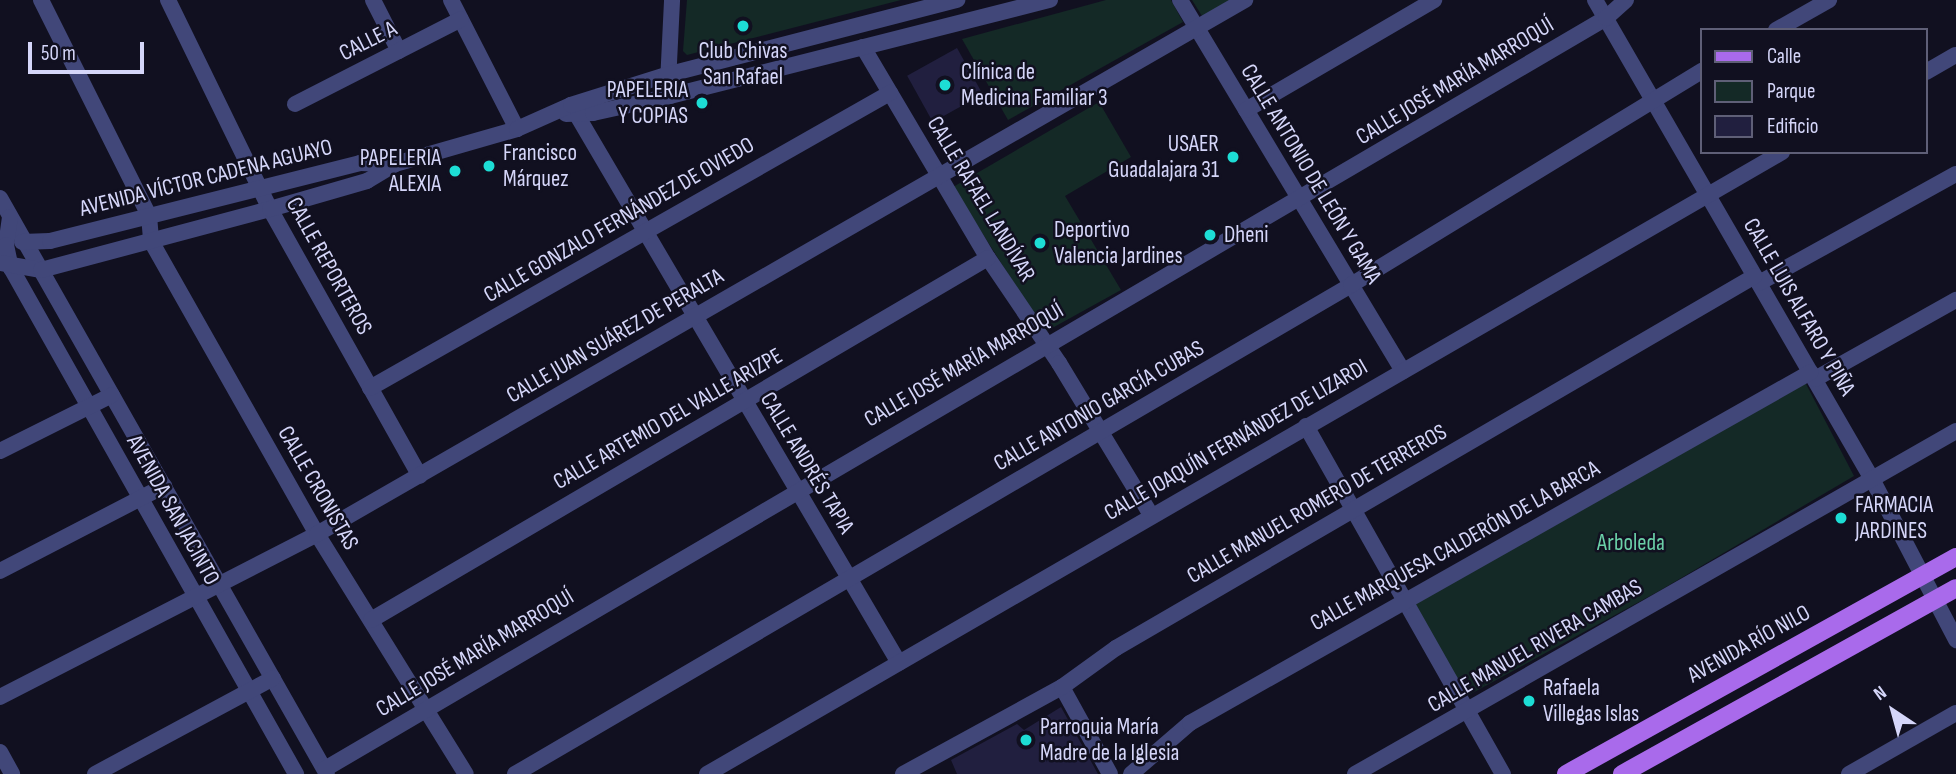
<!DOCTYPE html>
<meta charset="utf-8">
<style>
body{margin:0}
#map{position:relative;width:1956px;height:774px;overflow:hidden;background:#111020;font-family:"Sofia Sans Condensed",sans-serif}
div>[style]{position:absolute}
[style*='--x']{left:calc(var(--x)*1px);top:calc(var(--y)*1px);width:calc(var(--w)*1px);rotate:calc(var(--a)*1deg)}
.green>*{inset:0;background:#142926}
.building>*{inset:0;background:#211f3f;transform-origin:0 0}
.minor>*{height:16px;margin:-8px;padding:0 8px;transform-origin:8px;border-radius:8px;background:#414779}
.major>*{height:18px;margin:-9px;padding:0 9px;transform-origin:9px;border-radius:9px;background:#a96aeb}
.dots>*{width:19px;height:19px;translate:-50% -50%;box-sizing:border-box;border:4px solid #111020;border-radius:50%}
span{translate:-50% -50%;white-space:nowrap;text-align:center;line-height:1.15;-webkit-text-stroke:5px #111020;paint-order:stroke}
.street-label{font-size:23px;color:#d5d6f9}
.poi-label{font-size:23px;color:#d5d6f9}
.left{translate:0 -50%;text-align:left}
.right{translate:-100% -50%;text-align:right}
.park-label{font-size:23px;color:#6bd0a8}
.legend{position:absolute;left:1700px;top:28px;width:228px;height:126px;box-sizing:border-box;background:#111020;border:2px solid #5f5f77;margin:0;padding:9px 12px;list-style:none;font-size:21px;color:#d5d6f9}
.legend li{display:flex;align-items:center;gap:14px;height:35px}
.legend b{width:35px;border:2px solid #5f5f77}
.north{position:absolute;left:1858px;top:676px;width:70px;height:70px;-webkit-text-stroke:5px #111020;paint-order:stroke;rotate:324deg;font-size:19px;font-weight:700;line-height:28px;text-align:center;color:#d5d6f9}
.north::after{content:'';display:block;margin:auto;width:24px;height:32px;background:#d5d6f9;clip-path:polygon(50% 0,100% 100%,50% 72%,0 100%)}
.scale{position:absolute;left:28px;top:42px;width:116px;height:32px;box-sizing:border-box;border:4px solid #d5d6f9;border-top:0;padding-left:9px;font-size:21px;line-height:24px;white-space:nowrap;color:#d5d6f9;-webkit-text-stroke:5px #111020;paint-order:stroke}
</style>
<div id="map">
<div class="green">
<div style="clip-path:polygon(687px 0,901px 0,687px 55px,683px 51px)"></div>
<div style="clip-path:polygon(1106px 0,1171px 0,1183px 22px,1008px 120px,962px 39px)"></div>
<div style="clip-path:polygon(1192px 0,1235px 0,1202px 16px)"></div>
<div style="clip-path:polygon(1099px 102px,1131px 157px,1065px 196px,1121px 290px,1045px 332px,953px 187px)"></div>
<div style="clip-path:polygon(1805px 382px,1854px 476px,1659px 591px,1467px 696px,1410px 603px)"></div>
</div>
<div class="building">
<div style="left:957px;top:48px;width:53px;height:57px;rotate:61deg"></div>
<div style="clip-path:polygon(1061px 707px,1098px 774px,957px 774px,951px 760px,1017px 724px,1024px 730px)"></div>
</div>
<div class="minor">
<div style="--x:41;--y:0;--w:241;--a:63.4"></div>
<div style="--x:149;--y:216;--w:25;--a:85"></div>
<div style="--x:151;--y:241;--w:337;--a:60.5"></div>
<div style="--x:317;--y:534;--w:282;--a:58.2"></div>
<div style="--x:168;--y:0;--w:233;--a:64"></div>
<div style="--x:270;--y:209;--w:306;--a:60.7"></div>
<div style="--x:373;--y:0;--w:57;--a:63"></div>
<div style="--x:451;--y:0;--w:145;--a:62.9"></div>
<div style="--x:1180;--y:0;--w:433;--a:59"></div>
<div style="--x:1595;--y:0;--w:553;--a:59.96"></div>
<div style="--x:1872;--y:479;--w:182;--a:62.4"></div>
<div style="--x:1776;--y:30;--w:61;--a:-29.5"></div>
<div style="--x:863;--y:47;--w:245;--a:59.4"></div>
<div style="--x:988;--y:258;--w:127;--a:55.9"></div>
<div style="--x:1059;--y:363;--w:178;--a:58.8"></div>
<div style="--x:1926;--y:72;--w:34;--a:-30"></div>
<div style="--x:668;--y:83;--w:83;--a:-87.2"></div>
<div style="--x:295;--y:104;--w:186;--a:-27.1"></div>
<div style="--x:571;--y:105;--w:647;--a:59.55"></div>
<div style="--x:1246;--y:110;--w:218;--a:-30.3"></div>
<div style="--x:566;--y:114;--w:27;--a:-2"></div>
<div style="--x:593;--y:113;--w:79;--a:-12.4"></div>
<div style="--x:670;--y:96;--w:392;--a:-14.2"></div>
<div style="--x:0;--y:198;--w:662;--a:60.42"></div>
<div style="--x:10;--y:217;--w:28;--a:98"></div>
<div style="--x:6;--y:245;--w:24;--a:78"></div>
<div style="--x:11;--y:268;--w:581;--a:60.61"></div>
<div style="--x:22;--y:242;--w:28;--a:-2"></div>
<div style="--x:50;--y:241;--w:320;--a:-14.1"></div>
<div style="--x:360;--y:163;--w:35;--a:2"></div>
<div style="--x:0;--y:263;--w:42;--a:9.7"></div>
<div style="--x:41;--y:270;--w:237;--a:-14.9"></div>
<div style="--x:270;--y:209;--w:101;--a:-16.1"></div>
<div style="--x:367;--y:181;--w:33;--a:-31"></div>
<div style="--x:395;--y:164;--w:127;--a:-16"></div>
<div style="--x:517;--y:129;--w:59;--a:-24"></div>
<div style="--x:571;--y:105;--w:100;--a:-17.5"></div>
<div style="--x:666;--y:75;--w:301;--a:-14.5"></div>
<div style="--x:1759;--y:283;--w:225;--a:-29"></div>
<div style="--x:1815;--y:379;--w:162;--a:-29.3"></div>
<div style="--x:370;--y:388;--w:598;--a:-29.57"></div>
<div style="--x:1306;--y:426;--w:400;--a:60.5"></div>
<div style="--x:0;--y:451;--w:125;--a:-26.6"></div>
<div style="--x:0;--y:571;--w:185;--a:-27.4"></div>
<div style="--x:371;--y:620;--w:715;--a:-30.4"></div>
<div style="--x:1062;--y:687;--w:99;--a:61.1"></div>
<div style="--x:0;--y:697;--w:356;--a:-27.2"></div>
<div style="--x:317;--y:534;--w:1071;--a:-29.92"></div>
<div style="--x:0;--y:752;--w:25;--a:61"></div>
<div style="--x:325;--y:769;--w:1485;--a:-30.38"></div>
<div style="--x:1606;--y:18;--w:27;--a:-42"></div>
<div style="--x:95;--y:774;--w:202;--a:-28.3"></div>
<div style="--x:515;--y:774;--w:969;--a:-30.32"></div>
<div style="--x:1351;--y:285;--w:411;--a:-31.4"></div>
<div style="--x:707;--y:774;--w:1242;--a:-30.05"></div>
<div style="--x:903;--y:774;--w:181;--a:-28.7"></div>
<div style="--x:1062;--y:687;--w:67;--a:-35.8"></div>
<div style="--x:1116;--y:648;--w:739;--a:-30.21"></div>
<div style="--x:1131;--y:774;--w:78;--a:-40.8"></div>
<div style="--x:1190;--y:723;--w:713;--a:-29.48"></div>
<div style="--x:1355;--y:774;--w:692;--a:-29.71"></div>
<div style="--x:1849;--y:774;--w:123;--a:-29.7"></div>
</div>
<div class="major">
<div style="--x:1566;--y:774;--w:446;--a:-29.1"></div>
<div style="--x:1622;--y:774;--w:382;--a:-29.1"></div>
</div>
<div class="dots">
<div style="left:743px;top:26px;background:#1dddd5"></div>
<div style="left:945px;top:85px;background:#1dddd5"></div>
<div style="left:702px;top:103px;background:#1dddd5"></div>
<div style="left:1233px;top:157px;background:#1dddd5"></div>
<div style="left:489px;top:166px;background:#1dddd5"></div>
<div style="left:455px;top:171px;background:#1dddd5"></div>
<div style="left:1210px;top:235px;background:#1dddd5"></div>
<div style="left:1040px;top:243px;background:#1dddd5"></div>
<div style="left:1841px;top:518px;background:#1dddd5"></div>
<div style="left:1529px;top:701px;background:#1dddd5"></div>
<div style="left:1026px;top:740px;background:#1dddd5"></div>
</div>
<div class="street-label">
<span style="left:368px;top:41px;rotate:-27deg">CALLE A</span>
<span style="left:1455px;top:81px;rotate:-31deg">CALLE JOSÉ MARÍA MARROQUÍ</span>
<span style="left:1311px;top:174px;rotate:59deg">CALLE ANTONIO DE LEÓN Y GAMA</span>
<span style="left:206px;top:178px;rotate:-14deg">AVENIDA VÍCTOR CADENA AGUAYO</span>
<span style="left:981px;top:199px;rotate:59deg">CALLE RAFAEL LANDÍVAR</span>
<span style="left:619px;top:220px;rotate:-30deg">CALLE GONZALO FERNÁNDEZ DE OVIEDO</span>
<span style="left:329px;top:266px;rotate:61deg">CALLE REPORTEROS</span>
<span style="left:1799px;top:307px;rotate:60deg">CALLE LUIS ALFARO Y PIÑA</span>
<span style="left:615px;top:336px;rotate:-30deg">CALLE JUAN SUÁREZ DE PERALTA</span>
<span style="left:964px;top:365px;rotate:-30deg">CALLE JOSÉ MARÍA MARROQUÍ</span>
<span style="left:1099px;top:406px;rotate:-30deg">CALLE ANTONIO GARCÍA CUBAS</span>
<span style="left:668px;top:419px;rotate:-30deg">CALLE ARTEMIO DEL VALLE ARIZPE</span>
<span style="left:1236px;top:440px;rotate:-30deg">CALLE JOAQUÍN FERNÁNDEZ DE LIZARDI</span>
<span style="left:807px;top:463px;rotate:59deg">CALLE ANDRÉS TAPIA</span>
<span style="left:318px;top:488px;rotate:60deg">CALLE CRONISTAS</span>
<span style="left:1317px;top:504px;rotate:-30deg">CALLE MANUEL ROMERO DE TERREROS</span>
<span style="left:173px;top:510px;rotate:61deg">AVENIDA SAN JACINTO</span>
<span style="left:1455px;top:546px;rotate:-29deg">CALLE MARQUESA CALDERÓN DE LA BARCA</span>
<span style="left:1749px;top:644px;rotate:-29deg">AVENIDA RÍO NILO</span>
<span style="left:1535px;top:646px;rotate:-30deg">CALLE MANUEL RIVERA CAMBAS</span>
<span style="left:475px;top:653px;rotate:-31deg">CALLE JOSÉ MARÍA MARROQUÍ</span>
</div>
<div class="poi-label">
<span style="left:743px;top:64px">Club Chivas<br>San Rafael</span>
<span class="left" style="left:961px;top:85px">Clínica de<br>Medicina Familiar 3</span>
<span class="right" style="left:688px;top:103px">PAPELERIA<br>Y COPIAS</span>
<span class="right" style="left:1219px;top:157px">USAER<br>Guadalajara 31</span>
<span class="left" style="left:503px;top:166px">Francisco<br>Márquez</span>
<span class="right" style="left:441px;top:171px">PAPELERIA<br>ALEXIA</span>
<span class="left" style="left:1054px;top:243px">Deportivo<br>Valencia Jardines</span>
<span class="left" style="left:1224px;top:235px">Dheni</span>
<span class="left" style="left:1855px;top:518px">FARMACIA<br>JARDINES</span>
<span class="left" style="left:1543px;top:701px">Rafaela<br>Villegas Islas</span>
<span class="left" style="left:1040px;top:740px">Parroquia María<br>Madre de la Iglesia</span>
</div>
<div class="park-label">
<span style="left:1631px;top:543px">Arboleda</span>
</div>
<ul class="legend">
<li><b style="height:9px;background:#a96aeb"></b>Calle</li>
<li><b style="height:19px;background:#142926"></b>Parque</li>
<li><b style="height:19px;background:#211f3f"></b>Edificio</li>
</ul>
<div class="north">N</div>
<div class="scale">50 m</div>
</div>
